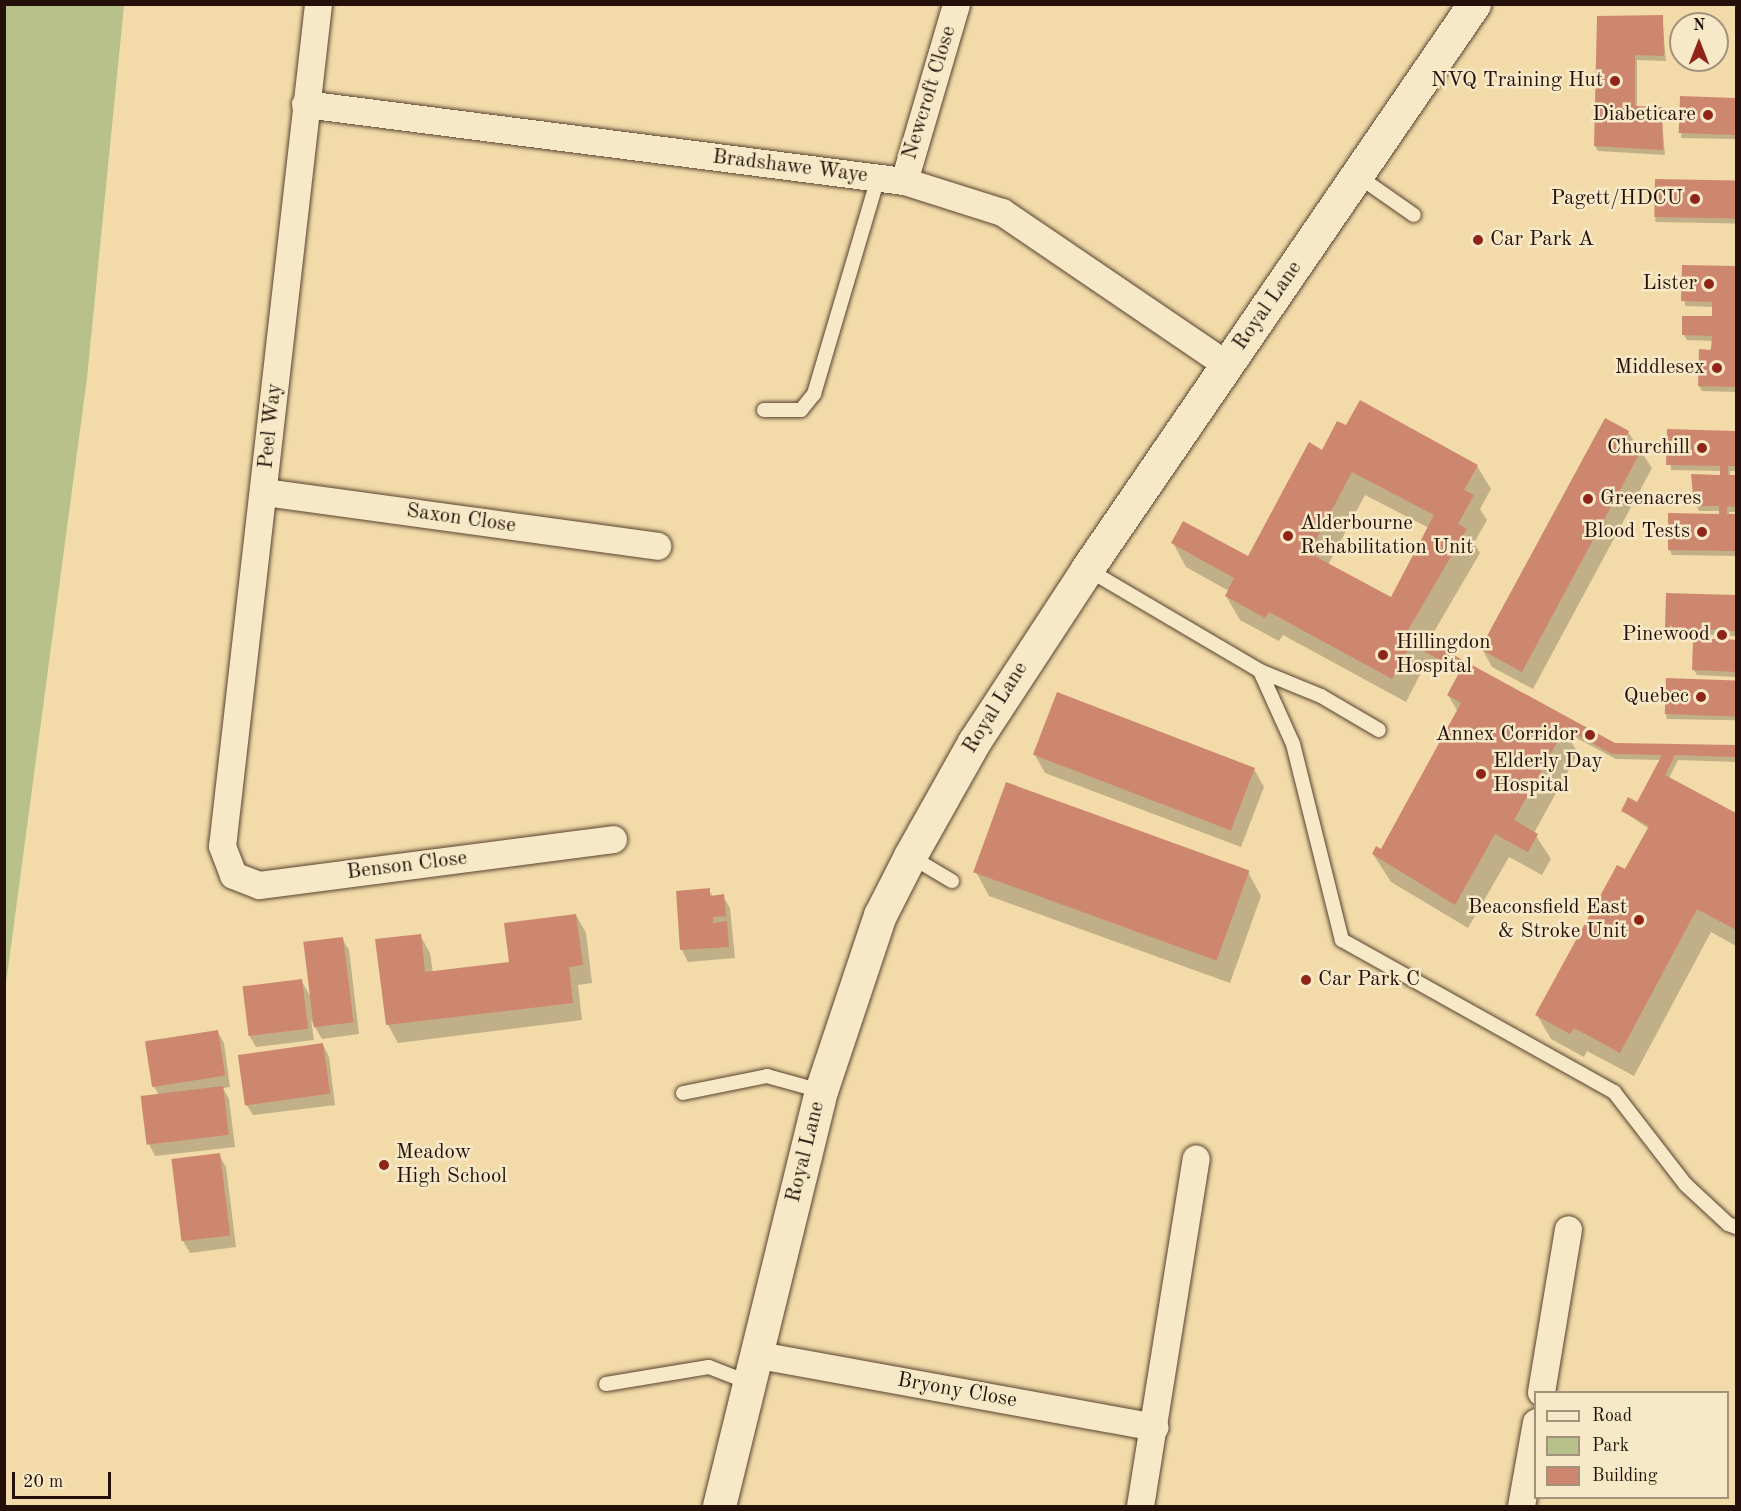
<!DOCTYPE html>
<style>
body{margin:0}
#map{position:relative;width:1741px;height:1511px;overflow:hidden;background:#f2dba9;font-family:"Old Standard TT",serif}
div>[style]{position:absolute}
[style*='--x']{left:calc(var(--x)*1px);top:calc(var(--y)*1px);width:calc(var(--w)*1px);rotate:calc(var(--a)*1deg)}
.green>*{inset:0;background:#b8c18a}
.shadow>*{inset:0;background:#0003;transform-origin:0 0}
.building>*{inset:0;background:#ce876f;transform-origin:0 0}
.roads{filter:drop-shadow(0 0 2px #584330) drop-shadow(0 0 2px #584330)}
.service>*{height:14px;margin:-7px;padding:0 7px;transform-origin:7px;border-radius:7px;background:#f7e8c7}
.minor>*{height:27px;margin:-13.5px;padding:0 13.5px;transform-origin:13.5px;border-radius:13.5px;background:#f7e8c7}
.tertiary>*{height:33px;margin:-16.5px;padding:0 16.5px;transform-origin:16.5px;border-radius:16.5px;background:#f7e8c7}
.dots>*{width:16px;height:16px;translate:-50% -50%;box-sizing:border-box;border:3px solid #f7e8c7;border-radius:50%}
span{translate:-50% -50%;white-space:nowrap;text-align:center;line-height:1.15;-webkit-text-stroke:5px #f7e8c7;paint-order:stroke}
.poi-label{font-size:21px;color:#241008}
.right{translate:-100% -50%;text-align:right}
.left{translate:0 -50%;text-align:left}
.street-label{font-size:21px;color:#241008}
.frame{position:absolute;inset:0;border:6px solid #241008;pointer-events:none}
.legend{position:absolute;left:1534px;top:1391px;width:195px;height:108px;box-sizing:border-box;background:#f7e8c7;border:2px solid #a3927b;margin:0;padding:8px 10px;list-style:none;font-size:18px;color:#241008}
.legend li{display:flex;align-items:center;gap:12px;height:30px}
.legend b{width:30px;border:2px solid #a3927b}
.north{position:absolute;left:1669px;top:12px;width:60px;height:60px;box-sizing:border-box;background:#f7e8c7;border:2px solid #a3927b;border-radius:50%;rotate:0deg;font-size:16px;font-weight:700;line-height:24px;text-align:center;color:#241008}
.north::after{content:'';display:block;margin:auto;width:21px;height:27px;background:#8f2418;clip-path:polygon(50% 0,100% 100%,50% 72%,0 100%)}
.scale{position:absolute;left:12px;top:1472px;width:99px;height:27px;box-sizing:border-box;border:3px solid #241008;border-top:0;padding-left:8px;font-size:18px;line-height:21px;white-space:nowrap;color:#241008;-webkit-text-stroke:4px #f7e8c7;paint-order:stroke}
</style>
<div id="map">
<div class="green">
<div style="clip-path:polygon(5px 4px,124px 5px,87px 378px,5px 991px)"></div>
</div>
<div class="shadow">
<div style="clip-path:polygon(1662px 16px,1666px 61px,1637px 60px,1637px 107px,1661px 109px,1665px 155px,1598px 151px,1595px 146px,1599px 17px)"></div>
<div style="left:1682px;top:98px;width:54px;height:40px;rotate:1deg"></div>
<div style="left:1656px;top:181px;width:80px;height:41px;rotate:1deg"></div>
<div style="clip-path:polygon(1683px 266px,1736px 267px,1736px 392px,1702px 391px,1699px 386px,1713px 341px,1687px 340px,1684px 335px,1714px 318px,1714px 307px,1685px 306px)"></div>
<div style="clip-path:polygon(1668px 431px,1736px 432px,1736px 471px,1730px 471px,1730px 477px,1736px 477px,1736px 512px,1729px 512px,1729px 515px,1736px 515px,1736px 556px,1672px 555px,1669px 549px,1720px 515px,1720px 511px,1699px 511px,1696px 505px,1721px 477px,1721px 471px,1671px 470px)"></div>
<div style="clip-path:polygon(1628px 432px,1652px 468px,1533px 689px,1492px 667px,1482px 649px)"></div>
<div style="clip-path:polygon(evenodd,1322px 452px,1477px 466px,1491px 489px,1480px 509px,1487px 520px,1474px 543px,1480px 553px,1428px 642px,1615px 744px,1736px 747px,1736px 762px,1678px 760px,1669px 778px,1736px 815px,1736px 946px,1711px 932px,1634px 1076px,1587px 1051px,1584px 1057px,1551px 1039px,1537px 1015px,1649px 829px,1623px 811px,1638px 804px,1661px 760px,1616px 759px,1565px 732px,1578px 753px,1534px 833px,1551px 859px,1542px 875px,1509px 857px,1468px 928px,1391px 882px,1373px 854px,1382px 851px,1458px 712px,1448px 695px,1460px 674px,1437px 662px,1431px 671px,1424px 667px,1406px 702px,1283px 635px,1279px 641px,1240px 620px,1226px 596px,1229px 591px,1186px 567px,1173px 543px,1249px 558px,1322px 452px,1365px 495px,1429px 528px,1392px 599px,1328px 565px,1365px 495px)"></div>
<div style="clip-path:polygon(1667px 595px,1736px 596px,1736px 636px,1728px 636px,1728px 641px,1736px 641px,1736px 677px,1697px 675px,1694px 670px,1719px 641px,1719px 635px,1670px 634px)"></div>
<div style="left:1667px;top:680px;width:69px;height:39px;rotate:1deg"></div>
<div style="clip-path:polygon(1035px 755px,1254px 769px,1264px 787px,1241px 847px,1045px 773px)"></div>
<div style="clip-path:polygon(976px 872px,1248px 872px,1261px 896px,1230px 983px,989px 896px)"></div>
<div style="clip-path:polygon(709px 890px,713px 897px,723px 896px,730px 908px,735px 958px,688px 962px,682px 950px)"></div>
<div style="clip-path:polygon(576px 915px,586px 933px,592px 983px,578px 985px,582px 1020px,398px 1043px,388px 1025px,420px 935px,430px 953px,433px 973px,510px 964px)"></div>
<div style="clip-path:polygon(342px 939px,349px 950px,359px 1034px,322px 1039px,311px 1020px,314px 1040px,256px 1047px,249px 1035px,301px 980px,312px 999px)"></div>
<div style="clip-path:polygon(217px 1031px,224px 1043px,230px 1087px,223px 1088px,229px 1099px,235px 1147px,155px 1156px,149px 1144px,159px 1095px,153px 1085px,146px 1041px)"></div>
<div style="clip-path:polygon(323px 1045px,329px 1057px,335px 1105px,253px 1115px,246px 1104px)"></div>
<div style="clip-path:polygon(219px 1155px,226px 1167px,236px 1247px,190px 1253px,183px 1241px)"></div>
</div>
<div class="building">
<div style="clip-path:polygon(1663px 15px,1664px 56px,1635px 55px,1635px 106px,1662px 107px,1663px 150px,1594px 146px,1597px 16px)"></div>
<div style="left:1680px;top:96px;width:56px;height:37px;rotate:2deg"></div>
<div style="left:1655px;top:179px;width:81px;height:38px;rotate:1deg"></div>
<div style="clip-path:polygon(1682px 265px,1736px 266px,1736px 387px,1698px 386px,1699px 349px,1711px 350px,1712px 336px,1682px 335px,1682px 316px,1712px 316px,1712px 302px,1681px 301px)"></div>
<div style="clip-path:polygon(evenodd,1360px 400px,1478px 465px,1464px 490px,1474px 495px,1458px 524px,1467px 529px,1408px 630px,1615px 743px,1736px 745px,1736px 757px,1675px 755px,1665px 775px,1736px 813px,1736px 930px,1697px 909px,1620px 1053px,1574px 1028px,1570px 1034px,1535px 1015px,1617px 865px,1625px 869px,1649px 826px,1621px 811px,1628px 797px,1637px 802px,1662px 755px,1612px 754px,1565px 728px,1514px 820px,1538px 834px,1528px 852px,1495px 834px,1455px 905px,1372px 854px,1376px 846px,1381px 849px,1461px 703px,1447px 695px,1460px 671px,1411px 644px,1392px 679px,1269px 612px,1265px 618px,1225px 596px,1234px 578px,1171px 543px,1183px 521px,1248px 556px,1309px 442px,1322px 450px,1337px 421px,1346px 425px,1360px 400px,1352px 472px,1434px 515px,1391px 597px,1309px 553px,1352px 472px)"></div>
<div style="clip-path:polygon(1605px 418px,1629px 431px,1625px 440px,1642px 449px,1522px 672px,1480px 649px)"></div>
<div style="clip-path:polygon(1667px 429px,1736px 431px,1736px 466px,1728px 466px,1728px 475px,1736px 475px,1736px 507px,1727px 506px,1727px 514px,1736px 514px,1736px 551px,1668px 550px,1668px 513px,1719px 514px,1719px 506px,1694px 506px,1691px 474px,1720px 475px,1720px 466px,1666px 465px)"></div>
<div style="clip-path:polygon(1666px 593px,1736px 595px,1736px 631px,1726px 631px,1726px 639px,1736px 640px,1736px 672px,1692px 670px,1693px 639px,1718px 639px,1718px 630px,1665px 629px)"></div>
<div style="left:1666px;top:678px;width:70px;height:36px;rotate:2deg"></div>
<div style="left:1057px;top:692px;width:212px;height:67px;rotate:21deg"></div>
<div style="left:1006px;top:782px;width:259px;height:96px;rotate:20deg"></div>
<div style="clip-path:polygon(710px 888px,710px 896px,724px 894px,726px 916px,713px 917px,713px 923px,727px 921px,729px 947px,680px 950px,676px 891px)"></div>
<div style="clip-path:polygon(576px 914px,583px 965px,569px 967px,573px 1003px,386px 1025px,375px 939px,421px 934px,425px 972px,509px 962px,504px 923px)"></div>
<div style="left:343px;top:937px;width:86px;height:40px;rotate:83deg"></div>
<div style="left:302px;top:979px;width:50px;height:60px;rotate:83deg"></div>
<div style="left:218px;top:1030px;width:46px;height:74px;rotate:81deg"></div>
<div style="left:323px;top:1043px;width:51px;height:86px;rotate:82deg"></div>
<div style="left:223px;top:1086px;width:49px;height:83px;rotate:83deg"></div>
<div style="left:220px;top:1153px;width:83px;height:49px;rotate:83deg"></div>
</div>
<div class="roads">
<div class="service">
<div style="--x:1358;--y:176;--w:68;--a:34.9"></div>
<div style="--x:764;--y:410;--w:37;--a:0"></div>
<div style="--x:801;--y:410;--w:21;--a:-51"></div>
<div style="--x:814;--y:394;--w:225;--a:-73.5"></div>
<div style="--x:1087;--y:569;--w:201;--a:30.5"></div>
<div style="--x:1260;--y:671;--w:80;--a:65.7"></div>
<div style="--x:1293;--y:744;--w:202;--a:76"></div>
<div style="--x:1342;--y:940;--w:312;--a:29.2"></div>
<div style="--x:1614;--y:1092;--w:116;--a:52.3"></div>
<div style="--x:1685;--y:1184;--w:59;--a:42.9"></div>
<div style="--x:1728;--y:1224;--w:9;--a:21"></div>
<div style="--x:1260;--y:671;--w:66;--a:22.3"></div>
<div style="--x:1321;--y:696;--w:67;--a:30.4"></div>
<div style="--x:910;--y:856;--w:49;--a:30.8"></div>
<div style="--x:683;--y:1093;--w:86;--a:-11.4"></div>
<div style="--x:767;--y:1076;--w:56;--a:15.5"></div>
<div style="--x:606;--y:1384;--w:104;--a:-9.4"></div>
<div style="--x:709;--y:1367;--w:44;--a:21.3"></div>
</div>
<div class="minor">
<div style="--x:318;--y:4;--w:847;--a:96.5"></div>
<div style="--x:222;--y:846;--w:31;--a:69"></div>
<div style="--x:233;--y:875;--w:28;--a:21"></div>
<div style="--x:259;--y:885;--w:357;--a:-7.4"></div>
<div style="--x:305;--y:104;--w:604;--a:7.33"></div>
<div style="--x:904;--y:181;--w:103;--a:17.6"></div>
<div style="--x:1002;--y:212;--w:272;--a:34.2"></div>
<div style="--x:904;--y:181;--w:184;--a:-73.6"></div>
<div style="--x:264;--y:492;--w:397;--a:7.8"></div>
<div style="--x:759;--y:1355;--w:402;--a:10.3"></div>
<div style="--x:1541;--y:1392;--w:165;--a:-80.6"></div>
<div style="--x:1140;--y:1506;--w:352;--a:-80.9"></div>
<div style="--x:1521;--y:1506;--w:85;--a:-79.9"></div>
</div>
<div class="tertiary">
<div style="--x:719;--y:1506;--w:427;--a:-76.2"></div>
<div style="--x:821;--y:1091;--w:186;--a:-71.5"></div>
<div style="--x:880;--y:915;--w:66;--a:-63"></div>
<div style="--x:910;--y:856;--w:131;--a:-60.7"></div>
<div style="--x:974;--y:742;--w:207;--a:-56.8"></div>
<div style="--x:1087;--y:569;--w:685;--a:-55.59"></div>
</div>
</div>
<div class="dots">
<div style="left:1615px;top:81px;background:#8f2418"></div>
<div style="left:1708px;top:115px;background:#8f2418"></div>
<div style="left:1695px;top:199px;background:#8f2418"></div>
<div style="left:1478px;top:240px;background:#8f2418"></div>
<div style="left:1709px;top:284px;background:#8f2418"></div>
<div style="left:1717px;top:368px;background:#8f2418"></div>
<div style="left:1702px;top:448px;background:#8f2418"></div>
<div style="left:1588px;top:499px;background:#8f2418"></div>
<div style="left:1702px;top:532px;background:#8f2418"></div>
<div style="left:1288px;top:536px;background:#8f2418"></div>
<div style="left:1722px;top:635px;background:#8f2418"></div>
<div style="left:1383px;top:655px;background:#8f2418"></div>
<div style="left:1701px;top:697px;background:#8f2418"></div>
<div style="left:1590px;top:735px;background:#8f2418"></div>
<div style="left:1481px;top:774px;background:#8f2418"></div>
<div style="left:1639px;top:920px;background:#8f2418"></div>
<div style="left:1306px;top:980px;background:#8f2418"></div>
<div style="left:384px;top:1165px;background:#8f2418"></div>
</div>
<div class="poi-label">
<span class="right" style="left:1603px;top:81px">NVQ Training Hut</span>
<span class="right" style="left:1696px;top:115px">Diabeticare</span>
<span class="right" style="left:1683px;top:199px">Pagett/HDCU</span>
<span class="left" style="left:1490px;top:240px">Car Park A</span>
<span class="right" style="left:1697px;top:284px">Lister</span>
<span class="right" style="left:1705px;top:368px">Middlesex</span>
<span class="right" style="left:1690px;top:448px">Churchill</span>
<span class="left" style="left:1600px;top:499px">Greenacres</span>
<span class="left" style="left:1300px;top:536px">Alderbourne<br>Rehabilitation Unit</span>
<span class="right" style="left:1690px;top:532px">Blood Tests</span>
<span class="right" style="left:1710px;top:635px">Pinewood</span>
<span class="left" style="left:1396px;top:655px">Hillingdon<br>Hospital</span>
<span class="right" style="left:1689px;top:697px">Quebec</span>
<span class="right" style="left:1578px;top:735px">Annex Corridor</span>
<span class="left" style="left:1493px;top:774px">Elderly Day<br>Hospital</span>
<span class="right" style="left:1627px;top:920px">Beaconsfield East<br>&amp; Stroke Unit</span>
<span class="left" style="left:1318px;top:980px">Car Park C</span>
<span class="left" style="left:396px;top:1165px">Meadow<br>High School</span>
</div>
<div class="street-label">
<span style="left:930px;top:93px;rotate:-73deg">Newcroft Close</span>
<span style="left:790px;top:167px;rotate:7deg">Bradshawe Waye</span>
<span style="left:1268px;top:306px;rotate:-55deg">Royal Lane</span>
<span style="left:271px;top:426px;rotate:-84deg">Peel Way</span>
<span style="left:461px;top:519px;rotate:8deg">Saxon Close</span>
<span style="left:996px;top:708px;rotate:-58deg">Royal Lane</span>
<span style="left:407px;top:866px;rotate:-7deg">Benson Close</span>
<span style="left:806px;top:1152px;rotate:-76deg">Royal Lane</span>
<span style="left:957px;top:1391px;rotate:10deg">Bryony Close</span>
</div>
<div class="frame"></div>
<ul class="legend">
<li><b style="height:8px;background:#f7e8c7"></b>Road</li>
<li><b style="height:16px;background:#b8c18a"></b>Park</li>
<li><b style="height:16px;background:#ce876f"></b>Building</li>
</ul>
<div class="north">N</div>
<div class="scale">20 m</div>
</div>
